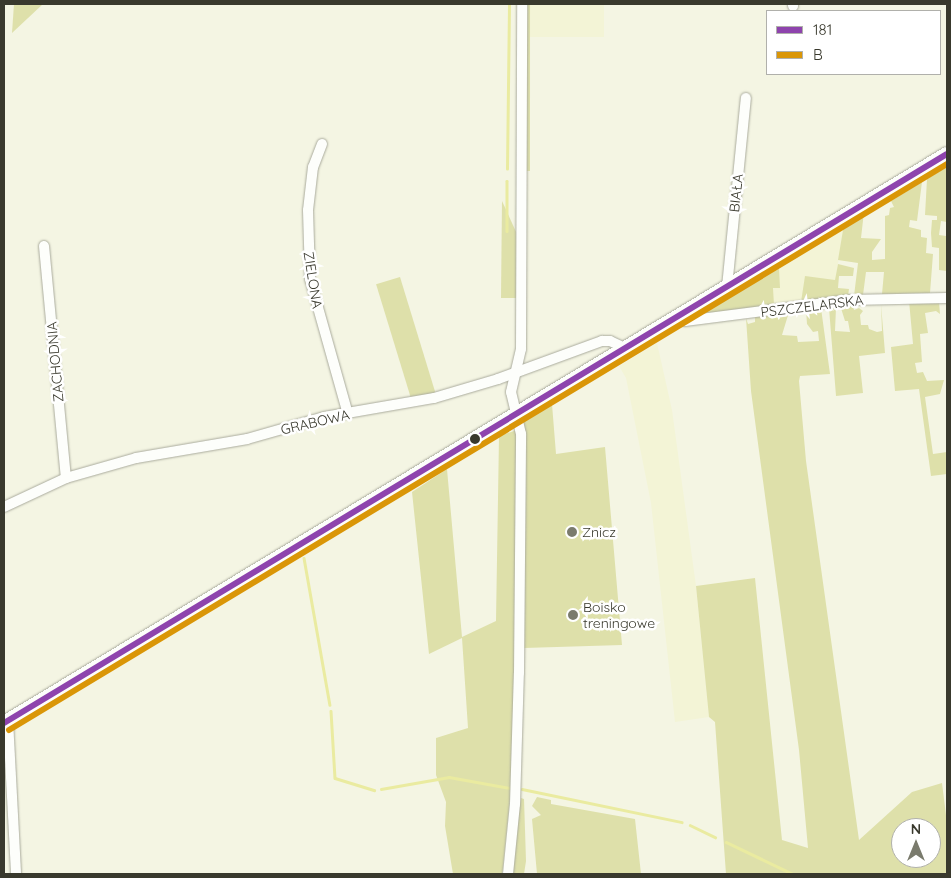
<!DOCTYPE html>
<meta charset="utf-8">
<style>
body{margin:0}
#map{position:relative;width:951px;height:878px;overflow:hidden;background:#f4f5e3;font-family:Quicksand,sans-serif}
div>[style]{position:absolute}
[style*='--x']{left:calc(var(--x)*1px);top:calc(var(--y)*1px);width:calc(var(--w)*1px);rotate:calc(var(--a)*1deg)}
.built>*{inset:0;background:#f3f4d6;transform-origin:0 0}
.green>*{inset:0;background:#dee0aa;transform-origin:0 0}
.stream>*{height:2.5px;margin:-1.25px;padding:0 1.25px;transform-origin:1.25px;border-radius:1.25px;background:#eaeba0}
.roads{filter:drop-shadow(0 0 1px #aaab9d) drop-shadow(0 0 1px #aaab9d)}
.minor>*{height:10px;margin:-5px;padding:0 5px;transform-origin:5px;border-radius:5px;background:#fdfefb}
.major>*{height:14px;margin:-7px;padding:0 7px;transform-origin:7px;border-radius:7px;background:#fdfefb}
.bus-1>*{height:6px;margin:-3px;padding:0 3px;transform-origin:3px;border-radius:3px;background:#8e44ad}
.bus-2>*{height:6px;margin:-3px;padding:0 3px;transform-origin:3px;border-radius:3px;background:#da9607}
.dots>*{width:14px;height:14px;translate:-50% -50%;box-sizing:border-box;border:2px solid #fff;border-radius:50%}
span{translate:-50% -50%;white-space:nowrap;text-align:center;line-height:1.15;-webkit-text-stroke:5px #fff;paint-order:stroke}
.street-label{font-size:14px;color:#39392d}
.poi-label{font-size:14px;color:#39392d}
.left{translate:0 -50%;text-align:left}
.frame{position:absolute;inset:0;border:5px solid #39392d;pointer-events:none}
.legend{position:absolute;left:766px;top:10px;width:175px;height:65px;box-sizing:border-box;background:#fff;border:1px solid #b0b0ab;margin:0;padding:6px 9px;list-style:none;font-size:15px;color:#39392d}
.legend li{display:flex;align-items:center;gap:10px;height:25px}
.legend b{width:25px;border:1px solid #b0b0ab}
.north{position:absolute;left:891px;top:818px;width:50px;height:50px;box-sizing:border-box;background:#fff;border:1px solid #b0b0ab;border-radius:50%;rotate:0deg;font-size:14px;font-weight:700;line-height:20px;text-align:center;color:#39392d}
.north::after{content:'';display:block;margin:auto;width:18px;height:22px;background:#7a7b6d;clip-path:polygon(50% 0,100% 100%,50% 72%,0 100%)}
</style>
<div id="map">
<div class="built">
<div style="left:530px;top:4px;width:74px;height:33px"></div>
<div style="clip-path:polygon(843px 230px,833px 297px,700px 315px,809px 250px)"></div>
<div style="clip-path:polygon(657px 343px,672px 410px,696px 586px,709px 717px,675px 722px,651px 503px,626px 378px,619px 366px)"></div>
</div>
<div class="green">
<div style="clip-path:polygon(14px 4px,43px 4px,12px 33px)"></div>
<div style="left:526px;top:4px;width:4px;height:167px"></div>
<div style="clip-path:polygon(947px 167px,947px 222px,941px 221px,939px 235px,946px 236px,947px 271px,939px 270px,939px 248px,932px 247px,931px 233px,932px 220px,937px 220px,937px 216px,925px 215px,927px 179px)"></div>
<div style="clip-path:polygon(922px 182px,917px 221px,910px 220px,909px 227px,921px 230px,921px 237px,927px 238px,926px 253px,933px 254px,930px 293px,882px 294px,884px 272px,866px 272px,863px 295px,854px 296px,858px 263px,838px 260px,843px 230px,848px 226px,809px 250px,804px 245px,864px 212px,861px 238px,881px 239px,872px 252px,872px 260px,885px 259px,885px 216px,889px 215px,890px 208px,894px 207px,891px 201px)"></div>
<div style="clip-path:polygon(502px 201px,517px 234px,517px 298px,501px 298px)"></div>
<div style="clip-path:polygon(797px 250px,798px 257px,779px 268px,780px 288px,773px 288px,774px 305px,695px 317px,692px 314px)"></div>
<div style="clip-path:polygon(838px 264px,854px 268px,853px 276px,839px 276px,838px 288px,849px 289px,848px 296px,801px 302px,805px 276px,835px 280px)"></div>
<div style="left:400px;top:277px;width:125px;height:25px;rotate:73deg"></div>
<div style="clip-path:polygon(909px 301px,939px 302px,940px 314px,936px 311px,925px 313px,928px 333px,920px 334px,922px 362px,915px 363px,917px 373px,923px 372px,927px 381px,944px 380px,940px 394px,925px 397px,933px 454px,947px 452px,947px 474px,931px 476px,919px 389px,895px 391px,891px 347px,913px 344px)"></div>
<div style="clip-path:polygon(853px 303px,854px 310px,859px 308px,863px 311px,860px 315px,861px 325px,868px 325px,869px 329px,877px 332px,882px 331px,881px 304px,885px 353px,859px 356px,863px 393px,836px 396px,829px 308px,836px 308px,835px 331px,850px 332px,848px 321px,845px 321px,840px 305px)"></div>
<div style="clip-path:polygon(evenodd,821px 308px,830px 374px,800px 376px,799px 381px,806px 461px,859px 840px,912px 792px,942px 783px,947px 823px,946px 874px,726px 874px,715px 722px,709px 717px,696px 586px,755px 578px,782px 840px,808px 848px,799px 750px,751px 391px,746px 318px,748px 324px,755px 322px,755px 317px,789px 312px,782px 335px,797px 336px,798px 342px,819px 341px,818px 331px,813px 332px,807px 324px,806px 310px,821px 308px,901px 828px,931px 828px,931px 858px,901px 858px,901px 828px)"></div>
<div style="clip-path:polygon(552px 404px,556px 454px,605px 447px,622px 645px,524px 648px,520px 421px)"></div>
<div style="clip-path:polygon(517px 430px,514px 681px,510px 799px,503px 868px,502px 874px,453px 874px,445px 826px,446px 802px,436px 775px,436px 738px,468px 728px,462px 638px,429px 654px,412px 492px,447px 469px,462px 637px,496px 621px,499px 436px)"></div>
<div style="clip-path:polygon(537px 797px,551px 800px,551px 804px,635px 819px,641px 874px,537px 874px,532px 819px,541px 815px,532px 806px)"></div>
<div style="clip-path:polygon(521px 798px,524px 799px,526px 861px,524px 874px,511px 874px)"></div>
</div>
<div class="stream">
<div style="--x:507;--y:169;--w:165;--a:-89.3"></div>
<div style="--x:507;--y:181;--w:50;--a:90"></div>
<div style="--x:304;--y:558;--w:149;--a:80"></div>
<div style="--x:331;--y:711;--w:67;--a:86.6"></div>
<div style="--x:335;--y:778;--w:41;--a:17.1"></div>
<div style="--x:381;--y:789;--w:69;--a:-10"></div>
<div style="--x:449;--y:777;--w:62;--a:10.2"></div>
<div style="--x:522;--y:789;--w:163;--a:11.7"></div>
<div style="--x:690;--y:825;--w:28;--a:26"></div>
<div style="--x:726;--y:842;--w:74;--a:25.5"></div>
</div>
<div class="roads">
<div class="minor">
<div style="--x:793;--y:4;--w:2;--a:90"></div>
<div style="--x:322;--y:144;--w:25;--a:111"></div>
<div style="--x:313;--y:167;--w:43;--a:96.6"></div>
<div style="--x:308;--y:210;--w:69;--a:88.3"></div>
<div style="--x:310;--y:279;--w:140;--a:74.3"></div>
<div style="--x:44;--y:246;--w:233;--a:84.6"></div>
<div style="--x:727;--y:287;--w:190;--a:-84.3"></div>
<div style="--x:678;--y:317;--w:8;--a:30"></div>
<div style="--x:685;--y:321;--w:165;--a:-7.3"></div>
<div style="--x:849;--y:300;--w:98;--a:-1.2"></div>
<div style="--x:4;--y:507;--w:68;--a:-25.1"></div>
<div style="--x:66;--y:478;--w:73;--a:-15.9"></div>
<div style="--x:136;--y:458;--w:113;--a:-9.7"></div>
<div style="--x:247;--y:439;--w:80;--a:-15.9"></div>
<div style="--x:324;--y:417;--w:112;--a:-9.8"></div>
<div style="--x:434;--y:398;--w:67;--a:-16.5"></div>
<div style="--x:498;--y:379;--w:111;--a:-20.1"></div>
<div style="--x:602;--y:341;--w:8;--a:0"></div>
<div style="--x:610;--y:341;--w:17;--a:25"></div>
<div style="--x:8;--y:720;--w:154;--a:87"></div>
<div style="--x:508;--y:874;--w:70;--a:-84.3"></div>
<div style="--x:515;--y:804;--w:131;--a:-88.3"></div>
<div style="--x:519;--y:673;--w:239;--a:-89.5"></div>
<div style="--x:521;--y:434;--w:43;--a:-103.4"></div>
<div style="--x:511;--y:392;--w:44;--a:-76.9"></div>
<div style="--x:521;--y:349;--w:345;--a:-89.8"></div>
</div>
<div class="major">
<div style="--x:4;--y:723;--w:1101;--a:-31.11"></div>
</div>
</div>
<div class="bus-1">
<div style="--x:4;--y:723;--w:1101;--a:-31.11"></div>
</div>
<div class="bus-2">
<div style="--x:9;--y:730;--w:1096;--a:-31.11"></div>
</div>
<div class="dots">
<div style="left:475px;top:439px;background:#39392d"></div>
<div style="left:572px;top:532px;background:#7a7b6d"></div>
<div style="left:573px;top:615px;background:#7a7b6d"></div>
</div>
<div class="street-label">
<span style="left:736px;top:193px;rotate:-84deg">BIAŁA</span>
<span style="left:313px;top:280px;rotate:81deg">ZIELONA</span>
<span style="left:812px;top:306px;rotate:-7deg">PSZCZELARSKA</span>
<span style="left:55px;top:362px;rotate:-95deg">ZACHODNIA</span>
<span style="left:315px;top:422px;rotate:-13deg">GRABOWA</span>
</div>
<div class="poi-label">
<span class="left" style="left:582px;top:532px">Znicz</span>
<span class="left" style="left:583px;top:615px">Boisko<br>treningowe</span>
</div>
<div class="frame"></div>
<ul class="legend">
<li><b style="height:6px;background:#8e44ad"></b>181</li>
<li><b style="height:6px;background:#da9607"></b>B</li>
</ul>
<div class="north">N</div>
</div>
